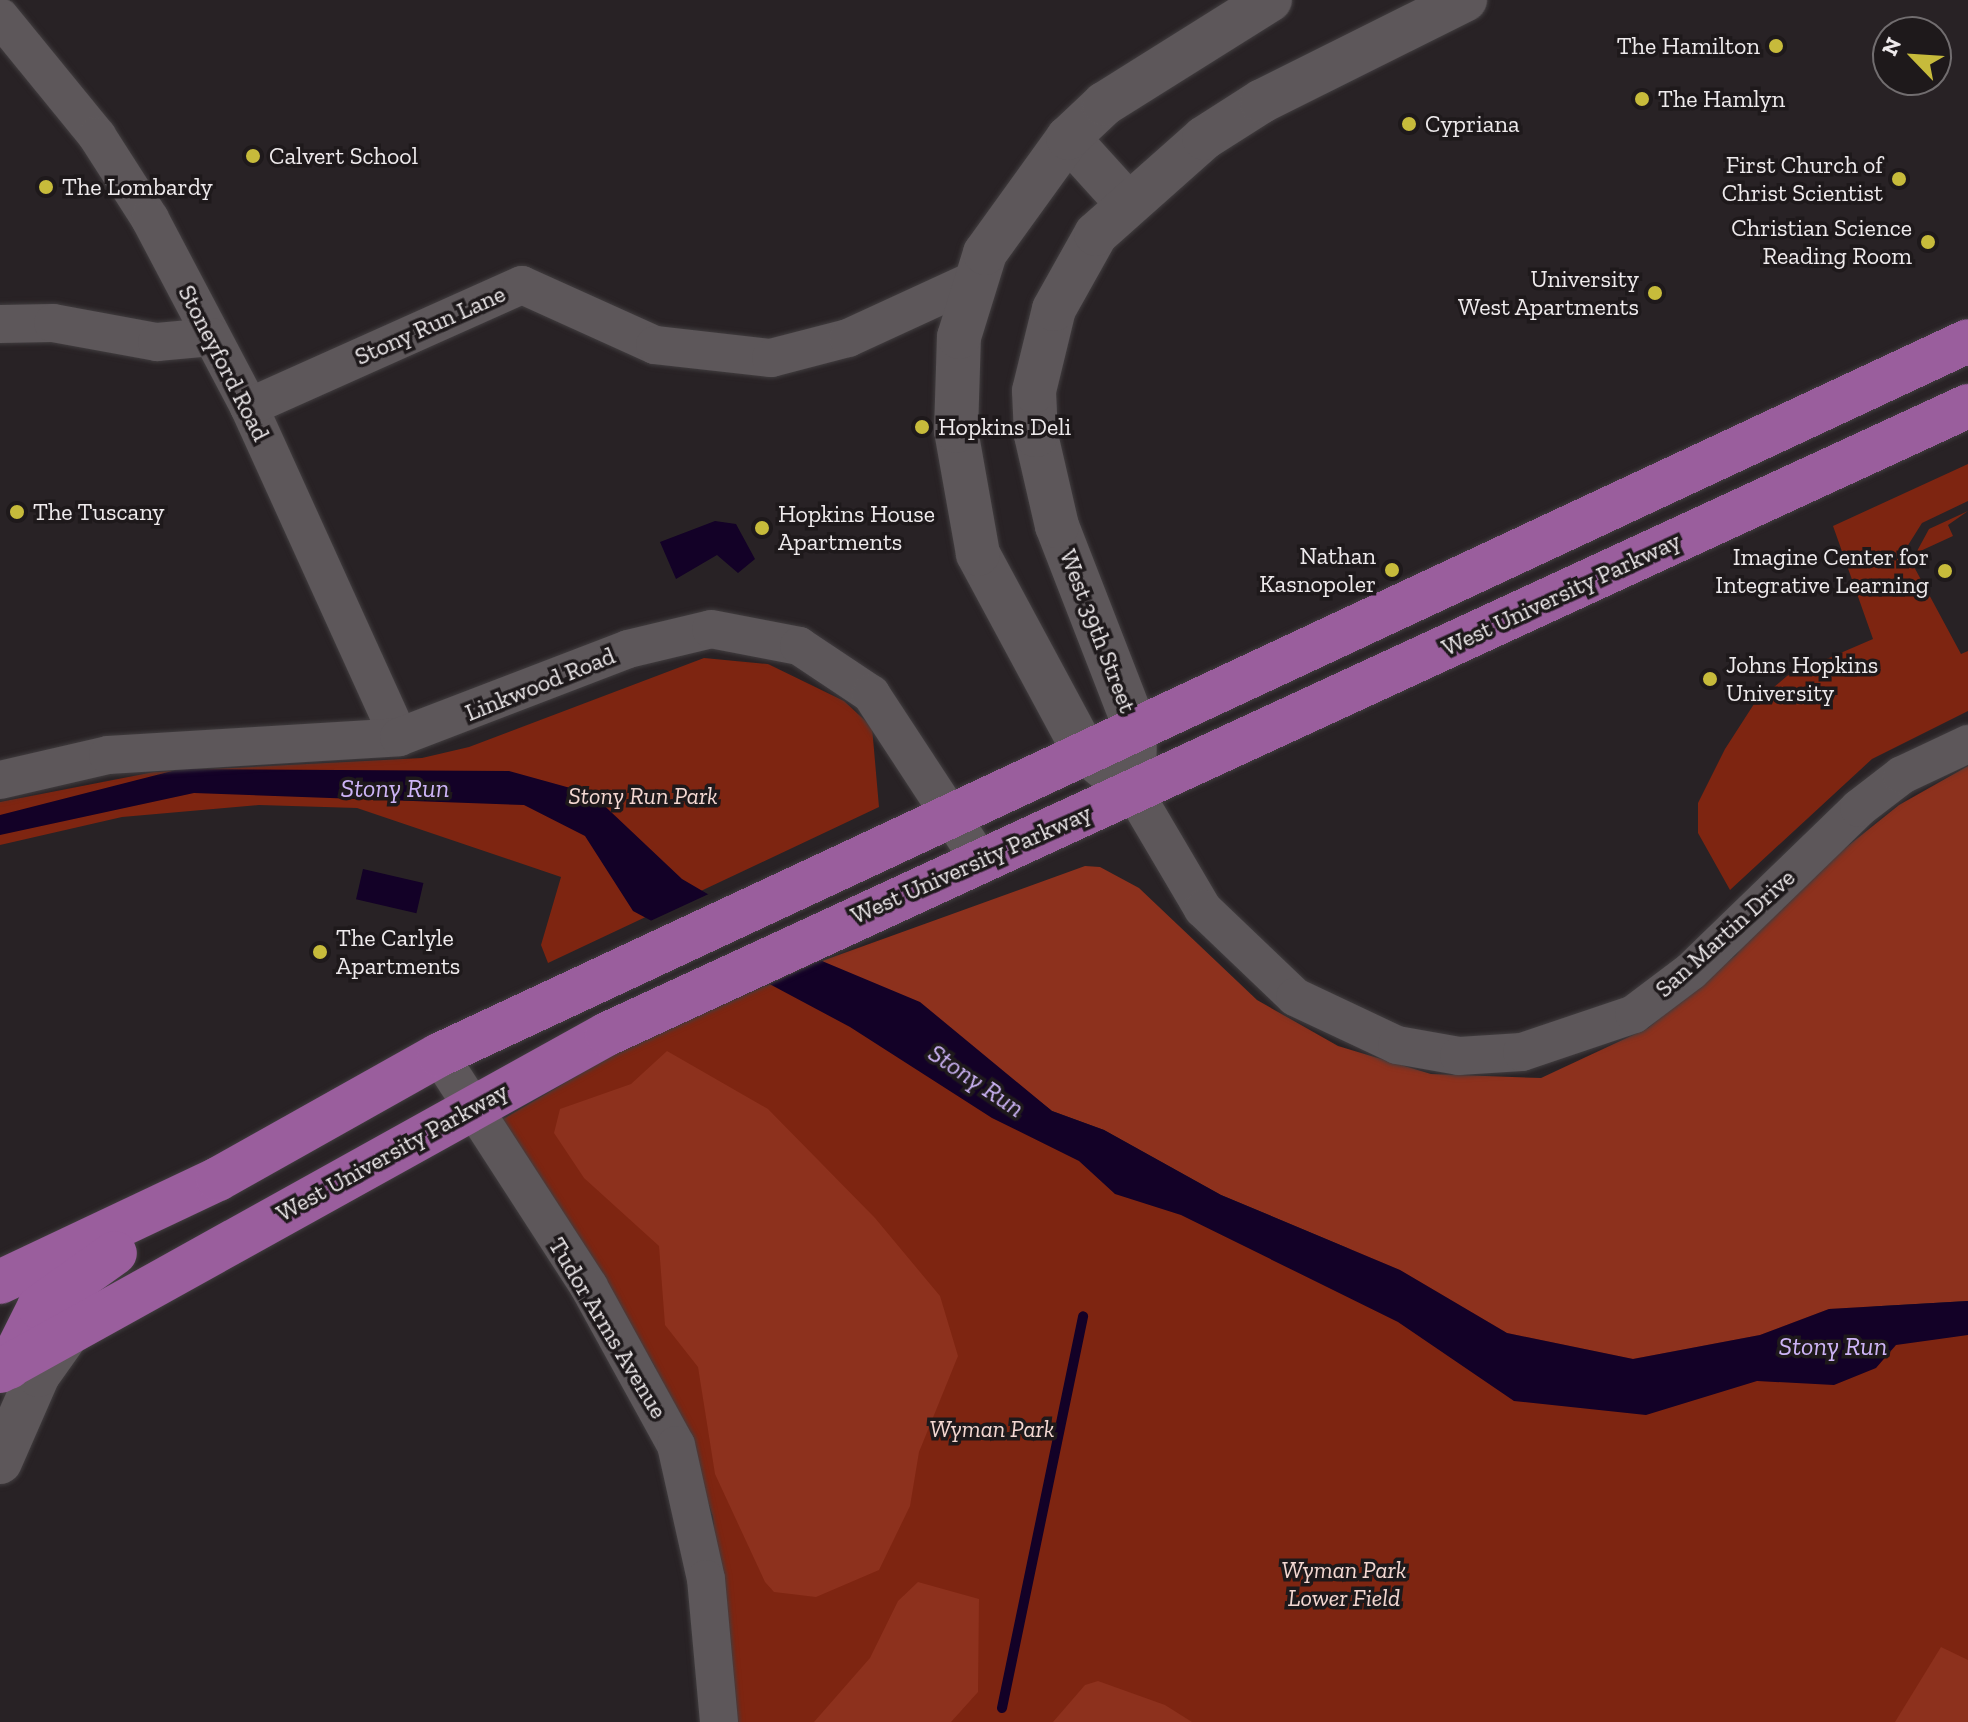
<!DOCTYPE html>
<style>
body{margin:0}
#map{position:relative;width:1968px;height:1722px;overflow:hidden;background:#282225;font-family:"Zilla Slab",serif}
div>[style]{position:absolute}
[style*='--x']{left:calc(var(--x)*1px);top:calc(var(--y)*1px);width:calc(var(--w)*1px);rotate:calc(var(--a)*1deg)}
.green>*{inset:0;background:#7e2511}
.forest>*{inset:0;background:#8d311d}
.water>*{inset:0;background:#130127;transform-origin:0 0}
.pier>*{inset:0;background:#282225}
.stream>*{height:10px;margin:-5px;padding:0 5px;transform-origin:5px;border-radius:5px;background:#130127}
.roads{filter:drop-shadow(0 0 2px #413d3f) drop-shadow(0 0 2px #413d3f)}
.street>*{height:38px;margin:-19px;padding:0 19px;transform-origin:19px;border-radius:19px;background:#5d575a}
.secondary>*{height:44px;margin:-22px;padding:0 22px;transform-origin:22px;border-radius:22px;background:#5d575a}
.primary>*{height:44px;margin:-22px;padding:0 22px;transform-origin:22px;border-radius:22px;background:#9a5e9d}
.dots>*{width:22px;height:22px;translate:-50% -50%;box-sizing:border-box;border:4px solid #1e191b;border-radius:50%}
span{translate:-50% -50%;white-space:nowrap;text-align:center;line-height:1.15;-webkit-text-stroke:7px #1e191b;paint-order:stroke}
.poi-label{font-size:24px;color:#eeeaec}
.right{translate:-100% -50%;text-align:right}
.left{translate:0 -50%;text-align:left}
.street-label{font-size:24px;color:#eeeaec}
.park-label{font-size:24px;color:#f4d8d2;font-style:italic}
.water-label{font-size:26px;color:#cdb4f6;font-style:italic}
.north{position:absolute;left:1872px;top:16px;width:80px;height:80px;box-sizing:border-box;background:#1e191b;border:2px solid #716d6f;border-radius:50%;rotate:295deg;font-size:22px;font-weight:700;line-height:32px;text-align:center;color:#eeeaec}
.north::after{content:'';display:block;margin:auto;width:28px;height:36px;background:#c7bb3b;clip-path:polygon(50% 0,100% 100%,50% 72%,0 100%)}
</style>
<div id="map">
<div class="green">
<div style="clip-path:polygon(1968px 464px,1968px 501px,1922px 523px,1905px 550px,1961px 654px,1968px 651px,1968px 711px,1872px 759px,1730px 890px,1698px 833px,1698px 803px,1725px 749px,1754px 704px,1787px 676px,1873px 639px,1833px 526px)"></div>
<div style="clip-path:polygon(1968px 511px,1948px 525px,1953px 536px,1916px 553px,1929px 529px)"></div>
<div style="clip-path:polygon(704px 658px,768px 664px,844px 701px,872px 727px,879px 807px,548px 963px,541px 945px,561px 877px,357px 808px,259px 805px,122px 817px,0 845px,0 802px,154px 772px,422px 758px,469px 747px)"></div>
<div style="clip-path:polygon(789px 975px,1290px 1242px,1968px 1317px,1968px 1722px,733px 1722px,713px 1517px,693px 1455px,654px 1365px,498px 1122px,614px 1054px)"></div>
</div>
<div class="forest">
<div style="clip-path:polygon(1968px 766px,1968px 1301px,1829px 1309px,1760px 1335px,1633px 1359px,1507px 1333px,1400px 1270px,1221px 1195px,1104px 1130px,1052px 1111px,990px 1062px,822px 961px,1085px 866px,1100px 867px,1139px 888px,1257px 1000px,1338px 1046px,1431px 1074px,1541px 1078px,1648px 1028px,1736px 955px,1773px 906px,1899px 805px)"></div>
<div style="clip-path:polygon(667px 1051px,768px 1109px,875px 1218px,940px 1296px,958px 1356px,919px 1452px,910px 1506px,879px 1570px,816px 1597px,774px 1592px,765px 1582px,715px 1474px,698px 1367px,665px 1325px,659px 1246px,584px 1178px,554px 1133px,560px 1109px,631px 1084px)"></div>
<div style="clip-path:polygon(918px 1582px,979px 1599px,978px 1692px,951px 1722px,814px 1722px,870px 1658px,898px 1601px)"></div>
<div style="clip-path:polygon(1941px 1647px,1968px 1660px,1968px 1722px,1895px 1722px)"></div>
<div style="clip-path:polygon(1098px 1681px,1165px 1705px,1192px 1722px,1053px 1722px,1085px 1685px)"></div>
</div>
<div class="water">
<div style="clip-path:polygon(715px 521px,736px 524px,755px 559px,738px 573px,717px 555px,676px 579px,660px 542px)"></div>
<div style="clip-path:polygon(180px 769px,509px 771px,592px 794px,682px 879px,822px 961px,920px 1002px,1052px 1111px,1104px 1130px,1221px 1195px,1400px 1270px,1507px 1333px,1633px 1359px,1760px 1335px,1829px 1309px,1968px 1301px,1968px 1335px,1896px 1345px,1876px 1368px,1834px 1385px,1757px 1381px,1646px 1415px,1514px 1401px,1398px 1322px,1181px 1215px,1115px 1194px,1079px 1161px,992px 1118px,850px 1027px,633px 911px,585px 836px,524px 805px,194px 793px,0 835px,0 815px)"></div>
<div style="left:363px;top:869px;width:62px;height:31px;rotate:13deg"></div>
</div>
<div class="pier">
<div style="clip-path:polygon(713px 892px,826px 958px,766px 986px,646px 923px)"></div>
</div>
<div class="stream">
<div style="--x:1002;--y:1708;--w:400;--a:-78.3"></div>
</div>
<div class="roads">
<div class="street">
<div style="--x:0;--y:17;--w:154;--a:50.8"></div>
<div style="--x:97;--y:136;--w:98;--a:57.4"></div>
<div style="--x:150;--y:219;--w:212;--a:62.2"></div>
<div style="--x:249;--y:407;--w:362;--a:65.6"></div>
<div style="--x:0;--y:324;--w:53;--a:-1.1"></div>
<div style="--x:53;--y:323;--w:106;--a:10.4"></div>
<div style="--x:157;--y:342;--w:55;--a:-5.2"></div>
<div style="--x:249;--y:407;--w:299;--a:-24.1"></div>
<div style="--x:522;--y:285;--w:146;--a:24.3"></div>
<div style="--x:655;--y:345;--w:117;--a:6.4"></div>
<div style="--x:771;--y:358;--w:80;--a:-14.6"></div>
<div style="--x:848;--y:338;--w:139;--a:-24.7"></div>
<div style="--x:0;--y:780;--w:111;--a:-13"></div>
<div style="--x:108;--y:755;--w:292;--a:-3.5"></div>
<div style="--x:399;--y:737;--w:245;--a:-21"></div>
<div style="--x:628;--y:649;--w:85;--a:-13.5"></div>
<div style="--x:711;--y:629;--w:90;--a:10.9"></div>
<div style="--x:799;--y:646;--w:87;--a:33.7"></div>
<div style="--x:871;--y:694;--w:197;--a:56.8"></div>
<div style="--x:1134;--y:792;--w:136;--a:59.5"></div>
<div style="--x:1203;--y:909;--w:127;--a:43.7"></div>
<div style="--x:1295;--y:997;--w:113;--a:25.2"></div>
<div style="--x:1397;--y:1045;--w:63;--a:10.1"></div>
<div style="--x:1459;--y:1056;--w:63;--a:-3.6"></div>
<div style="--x:1522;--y:1052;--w:118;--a:-18.7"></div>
<div style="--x:1634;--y:1014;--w:71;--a:-37"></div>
<div style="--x:1691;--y:971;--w:234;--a:-44.1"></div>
<div style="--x:1859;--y:808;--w:54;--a:-37.5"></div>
<div style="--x:1902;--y:775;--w:73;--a:-25.2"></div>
<div style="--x:439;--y:1055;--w:276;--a:57.1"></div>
<div style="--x:589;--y:1287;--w:180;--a:61.2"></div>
<div style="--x:676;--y:1445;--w:137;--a:77.4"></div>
<div style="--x:706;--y:1579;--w:144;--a:84.8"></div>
</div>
<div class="secondary">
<div style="--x:1068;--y:138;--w:86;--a:47.8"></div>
<div style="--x:1117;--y:778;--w:43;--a:-140.7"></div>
<div style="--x:1084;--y:751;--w:224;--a:-118.3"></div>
<div style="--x:978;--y:554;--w:125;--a:-100.1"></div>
<div style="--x:956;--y:431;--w:94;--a:-88.2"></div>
<div style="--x:959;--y:337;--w:88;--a:-72.8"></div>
<div style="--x:985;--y:253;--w:142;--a:-54.2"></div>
<div style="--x:1068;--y:138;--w:50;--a:-43.4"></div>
<div style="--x:1104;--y:104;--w:196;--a:-32.1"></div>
<div style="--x:1134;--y:792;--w:65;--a:-89.1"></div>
<div style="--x:1135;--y:727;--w:216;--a:-111.2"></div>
<div style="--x:1057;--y:526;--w:93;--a:-103"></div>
<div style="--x:1036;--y:435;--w:44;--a:-92.6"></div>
<div style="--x:1034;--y:391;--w:84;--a:-76.3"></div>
<div style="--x:1054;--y:309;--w:86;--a:-60.8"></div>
<div style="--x:1096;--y:234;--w:144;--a:-41.6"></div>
<div style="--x:1204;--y:138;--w:69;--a:-32.5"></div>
<div style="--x:1262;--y:101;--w:227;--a:-26.5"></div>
<div style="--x:0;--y:1462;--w:95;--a:-66.4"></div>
<div style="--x:38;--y:1375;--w:47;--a:-54.6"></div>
</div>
<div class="primary">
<div style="--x:0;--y:1282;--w:241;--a:-25.3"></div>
<div style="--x:218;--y:1179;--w:253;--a:-29.3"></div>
<div style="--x:439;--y:1055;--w:1687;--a:-25.03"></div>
<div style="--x:9;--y:1367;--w:67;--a:-63.4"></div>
<div style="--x:39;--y:1307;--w:93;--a:-35.4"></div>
<div style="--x:0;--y:1371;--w:694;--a:-29.04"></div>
<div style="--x:607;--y:1034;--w:1499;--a:-24.77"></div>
</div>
</div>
<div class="dots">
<div style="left:1776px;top:46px;background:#c7bb3b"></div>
<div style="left:1642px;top:99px;background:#c7bb3b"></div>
<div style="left:1409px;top:124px;background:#c7bb3b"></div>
<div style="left:253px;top:156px;background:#c7bb3b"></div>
<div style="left:1899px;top:179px;background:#c7bb3b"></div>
<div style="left:46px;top:187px;background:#c7bb3b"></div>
<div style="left:1928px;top:242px;background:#c7bb3b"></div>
<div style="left:1655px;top:293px;background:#c7bb3b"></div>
<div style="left:922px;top:427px;background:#c7bb3b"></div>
<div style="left:17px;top:512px;background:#c7bb3b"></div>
<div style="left:762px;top:528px;background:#c7bb3b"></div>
<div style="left:1392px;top:570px;background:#c7bb3b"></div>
<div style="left:1945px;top:571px;background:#c7bb3b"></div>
<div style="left:1710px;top:679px;background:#c7bb3b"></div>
<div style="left:320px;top:952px;background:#c7bb3b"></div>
</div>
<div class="poi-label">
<span class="right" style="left:1760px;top:46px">The Hamilton</span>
<span class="left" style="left:1658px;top:99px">The Hamlyn</span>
<span class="left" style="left:1425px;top:124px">Cypriana</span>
<span class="left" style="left:269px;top:156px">Calvert School</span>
<span class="right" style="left:1883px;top:179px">First Church of<br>Christ Scientist</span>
<span class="left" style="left:62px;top:187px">The Lombardy</span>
<span class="right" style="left:1912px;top:242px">Christian Science<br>Reading Room</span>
<span class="right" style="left:1639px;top:293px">University<br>West Apartments</span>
<span class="left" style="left:938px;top:427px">Hopkins Deli</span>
<span class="left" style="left:33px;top:512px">The Tuscany</span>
<span class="left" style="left:778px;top:528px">Hopkins House<br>Apartments</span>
<span class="right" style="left:1376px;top:570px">Nathan<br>Kasnopoler</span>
<span class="right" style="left:1929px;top:571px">Imagine Center for<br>Integrative Learning</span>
<span class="left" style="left:1726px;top:679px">Johns Hopkins<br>University</span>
<span class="left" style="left:336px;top:952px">The Carlyle<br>Apartments</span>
</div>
<div class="street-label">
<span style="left:430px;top:325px;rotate:-24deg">Stony Run Lane</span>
<span style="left:224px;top:363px;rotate:63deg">Stoneyford Road</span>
<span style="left:1561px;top:594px;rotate:-25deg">West University Parkway</span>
<span style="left:1098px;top:631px;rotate:69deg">West 39th Street</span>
<span style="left:540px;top:684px;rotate:-22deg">Linkwood Road</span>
<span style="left:971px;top:864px;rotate:-24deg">West University Parkway</span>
<span style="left:1725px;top:933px;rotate:-42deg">San Martin Drive</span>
<span style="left:392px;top:1152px;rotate:-29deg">West University Parkway</span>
<span style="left:608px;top:1328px;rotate:59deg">Tudor Arms Avenue</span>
</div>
<div class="park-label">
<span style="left:643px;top:796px">Stony Run Park</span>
<span style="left:992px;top:1429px">Wyman Park</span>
<span style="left:1344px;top:1584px">Wyman Park<br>Lower Field</span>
</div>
<div class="water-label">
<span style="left:395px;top:789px">Stony Run</span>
<span style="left:976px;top:1081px;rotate:34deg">Stony Run</span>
<span style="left:1833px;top:1347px">Stony Run</span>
</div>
<div class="north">N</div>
</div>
